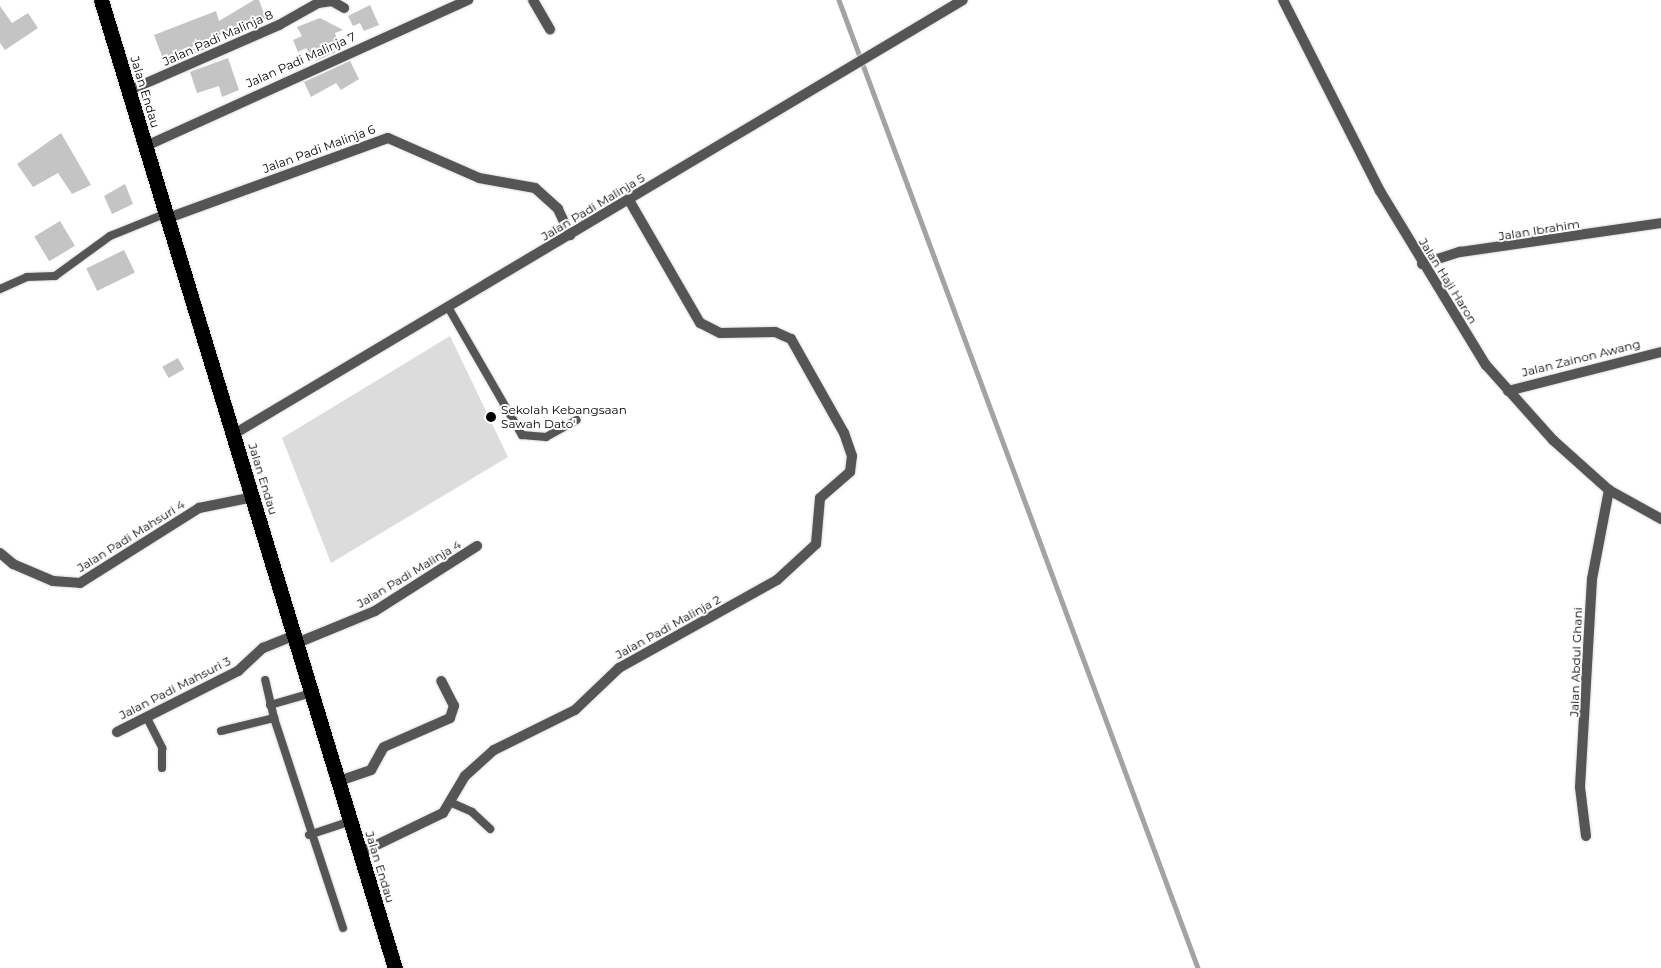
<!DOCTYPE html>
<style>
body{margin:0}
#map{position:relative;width:1661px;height:968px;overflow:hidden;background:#fff;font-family:Montserrat,sans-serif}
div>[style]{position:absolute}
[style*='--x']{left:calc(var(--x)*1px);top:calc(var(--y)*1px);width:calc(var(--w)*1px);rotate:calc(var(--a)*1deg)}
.green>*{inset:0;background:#dcdcdc}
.stream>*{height:4.5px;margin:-2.25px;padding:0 2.25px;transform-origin:2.25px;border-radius:2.25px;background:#a3a3a3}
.building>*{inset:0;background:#c4c4c4;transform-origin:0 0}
.roads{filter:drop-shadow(0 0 1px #dbdbdb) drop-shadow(0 0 1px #dbdbdb)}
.lane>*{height:8px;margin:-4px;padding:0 4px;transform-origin:4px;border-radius:4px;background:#555}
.street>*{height:10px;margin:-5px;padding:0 5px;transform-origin:5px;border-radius:5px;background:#555}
.highway>*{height:15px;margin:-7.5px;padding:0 7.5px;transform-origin:7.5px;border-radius:7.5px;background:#000}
.dots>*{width:14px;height:14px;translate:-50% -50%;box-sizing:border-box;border:2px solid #fff;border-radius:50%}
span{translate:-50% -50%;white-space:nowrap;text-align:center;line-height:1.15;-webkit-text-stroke:4px #fff;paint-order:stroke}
.street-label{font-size:12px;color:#000}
.poi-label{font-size:12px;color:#000}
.left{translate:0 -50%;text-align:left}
</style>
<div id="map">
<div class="green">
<div style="clip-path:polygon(450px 336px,508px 457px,331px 563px,282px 438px)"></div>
</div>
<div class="stream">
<div style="--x:839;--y:0;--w:1032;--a:69.65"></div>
</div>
<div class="building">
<div style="clip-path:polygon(254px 0,259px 0,266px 19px,202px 41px,206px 49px,165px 64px,154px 35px,216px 11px,219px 21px)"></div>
<div style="clip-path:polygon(370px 5px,379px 25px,364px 31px,360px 23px,353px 26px,348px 16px)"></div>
<div style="clip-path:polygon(0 6px,12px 23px,28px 13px,38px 28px,5px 50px,0 43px)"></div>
<div style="clip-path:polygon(320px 18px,343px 30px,335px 33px,340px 50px,316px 61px,306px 48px,298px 52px,293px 40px,302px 36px,297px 27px)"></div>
<div style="clip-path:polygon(228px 58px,239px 90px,222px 97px,219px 86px,197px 93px,190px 72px)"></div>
<div style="clip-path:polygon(350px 61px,359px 79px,341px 90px,336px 83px,311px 97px,304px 82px)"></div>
<div style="clip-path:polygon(61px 133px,91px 185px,72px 194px,58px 173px,33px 187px,17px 164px)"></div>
<div style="clip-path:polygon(125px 184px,133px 204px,112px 214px,104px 196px)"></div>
<div style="left:60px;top:221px;width:29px;height:30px;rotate:59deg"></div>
<div style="left:124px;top:250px;width:25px;height:42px;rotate:64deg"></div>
<div style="left:178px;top:358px;width:13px;height:18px;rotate:61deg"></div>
</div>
<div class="roads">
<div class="lane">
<div style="--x:0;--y:289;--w:30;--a:-24"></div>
<div style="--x:27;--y:277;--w:28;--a:-2"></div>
<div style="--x:55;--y:276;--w:68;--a:-36"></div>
<div style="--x:110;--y:236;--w:61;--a:-22"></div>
<div style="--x:448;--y:307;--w:148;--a:60"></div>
<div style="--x:522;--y:435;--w:24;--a:5"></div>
<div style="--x:546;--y:437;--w:35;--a:-29"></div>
<div style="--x:270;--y:705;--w:44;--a:-15.9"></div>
<div style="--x:147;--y:718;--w:34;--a:63"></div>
<div style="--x:162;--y:748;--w:20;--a:90"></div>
<div style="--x:274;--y:718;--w:221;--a:71.8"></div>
<div style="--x:221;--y:731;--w:55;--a:-13.8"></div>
<div style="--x:274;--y:718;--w:39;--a:-103"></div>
<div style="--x:452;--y:803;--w:22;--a:24"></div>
<div style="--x:472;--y:812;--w:25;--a:43"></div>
<div style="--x:309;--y:835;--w:44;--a:-18.4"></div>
</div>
<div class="street">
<div style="--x:533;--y:0;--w:34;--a:60"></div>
<div style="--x:1283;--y:0;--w:214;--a:63.1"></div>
<div style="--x:1380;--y:191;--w:204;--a:58.7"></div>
<div style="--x:1486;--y:365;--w:101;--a:48.2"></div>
<div style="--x:1553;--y:440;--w:75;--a:41.8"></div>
<div style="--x:1609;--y:490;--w:60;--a:29.1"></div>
<div style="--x:128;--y:91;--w:165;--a:-23.6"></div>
<div style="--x:279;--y:25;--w:45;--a:-29.4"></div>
<div style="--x:318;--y:3;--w:14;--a:-8"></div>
<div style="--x:332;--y:1;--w:14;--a:30"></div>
<div style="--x:146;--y:146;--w:354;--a:-24.4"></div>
<div style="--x:168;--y:218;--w:234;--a:-20"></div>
<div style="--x:388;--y:138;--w:99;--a:23.7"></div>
<div style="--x:479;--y:178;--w:57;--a:10.1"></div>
<div style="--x:535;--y:188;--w:31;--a:42"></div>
<div style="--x:558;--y:209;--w:29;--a:65"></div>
<div style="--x:1422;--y:264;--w:40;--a:-18"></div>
<div style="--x:1460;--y:252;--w:203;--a:-8.2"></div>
<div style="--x:1508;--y:391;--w:158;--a:-14.3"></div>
<div style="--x:234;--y:434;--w:848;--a:-30.77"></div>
<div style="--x:0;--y:553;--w:17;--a:40"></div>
<div style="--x:13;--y:564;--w:43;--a:23"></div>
<div style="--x:53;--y:581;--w:27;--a:4"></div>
<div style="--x:80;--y:583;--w:141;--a:-32.2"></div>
<div style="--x:199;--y:508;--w:55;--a:-11.5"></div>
<div style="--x:297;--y:643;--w:84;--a:-22.3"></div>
<div style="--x:375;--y:611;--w:121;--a:-32.5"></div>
<div style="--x:117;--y:732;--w:136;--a:-26.8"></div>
<div style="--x:238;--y:671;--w:34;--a:-43"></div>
<div style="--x:263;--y:648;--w:35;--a:-22"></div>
<div style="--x:339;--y:781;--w:34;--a:-19"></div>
<div style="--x:371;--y:770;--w:26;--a:-61"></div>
<div style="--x:384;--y:747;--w:72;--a:-23.7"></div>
<div style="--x:450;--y:718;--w:13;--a:-72"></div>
<div style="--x:454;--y:706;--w:28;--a:-117"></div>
<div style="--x:1586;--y:836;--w:49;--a:-97"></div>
<div style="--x:1580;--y:787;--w:208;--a:-86.7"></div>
<div style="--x:1592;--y:579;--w:91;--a:-79.2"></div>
<div style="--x:360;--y:853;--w:92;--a:-25.7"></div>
<div style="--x:443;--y:813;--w:43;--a:-59.3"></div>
<div style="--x:465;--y:776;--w:39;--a:-42"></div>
<div style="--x:494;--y:750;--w:90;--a:-26.3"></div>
<div style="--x:575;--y:710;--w:61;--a:-43.7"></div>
<div style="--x:619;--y:668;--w:181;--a:-29.1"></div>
<div style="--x:777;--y:580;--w:53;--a:-42.7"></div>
<div style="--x:816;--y:544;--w:46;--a:-85"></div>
<div style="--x:820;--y:498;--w:40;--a:-41"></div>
<div style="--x:850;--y:472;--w:16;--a:-83"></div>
<div style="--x:852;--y:456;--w:24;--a:-109"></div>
<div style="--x:844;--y:433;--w:108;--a:-119.4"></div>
<div style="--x:791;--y:339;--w:17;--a:-156"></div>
<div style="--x:775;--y:332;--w:55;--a:179"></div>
<div style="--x:720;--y:333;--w:22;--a:-153"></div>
<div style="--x:700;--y:323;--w:142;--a:-120"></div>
</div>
<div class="highway">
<div style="--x:101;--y:0;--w:1012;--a:73.11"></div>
</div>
</div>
<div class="dots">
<div style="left:491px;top:417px;background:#000"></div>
</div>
<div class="street-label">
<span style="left:218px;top:38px;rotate:-24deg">Jalan Padi Malinja 8</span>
<span style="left:301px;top:60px;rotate:-24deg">Jalan Padi Malinja 7</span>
<span style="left:145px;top:92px;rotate:73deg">Jalan Endau</span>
<span style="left:319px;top:149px;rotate:-20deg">Jalan Padi Malinja 6</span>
<span style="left:593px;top:207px;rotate:-31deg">Jalan Padi Malinja 5</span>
<span style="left:1539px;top:230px;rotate:-9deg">Jalan Ibrahim</span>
<span style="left:1448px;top:281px;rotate:58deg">Jalan Haji Haron</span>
<span style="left:1581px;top:358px;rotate:-14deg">Jalan Zainon Awang</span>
<span style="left:263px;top:479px;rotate:73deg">Jalan Endau</span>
<span style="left:131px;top:536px;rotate:-32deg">Jalan Padi Mahsuri 4</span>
<span style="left:409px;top:574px;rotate:-31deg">Jalan Padi Malinja 4</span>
<span style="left:668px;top:627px;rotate:-29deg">Jalan Padi Malinja 2</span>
<span style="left:1576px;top:662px;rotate:-88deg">Jalan Abdul Ghani</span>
<span style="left:175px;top:688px;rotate:-27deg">Jalan Padi Mahsuri 3</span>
<span style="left:380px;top:867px;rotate:73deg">Jalan Endau</span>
</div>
<div class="poi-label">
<span class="left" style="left:501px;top:417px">Sekolah Kebangsaan<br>Sawah Dato'</span>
</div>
</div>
